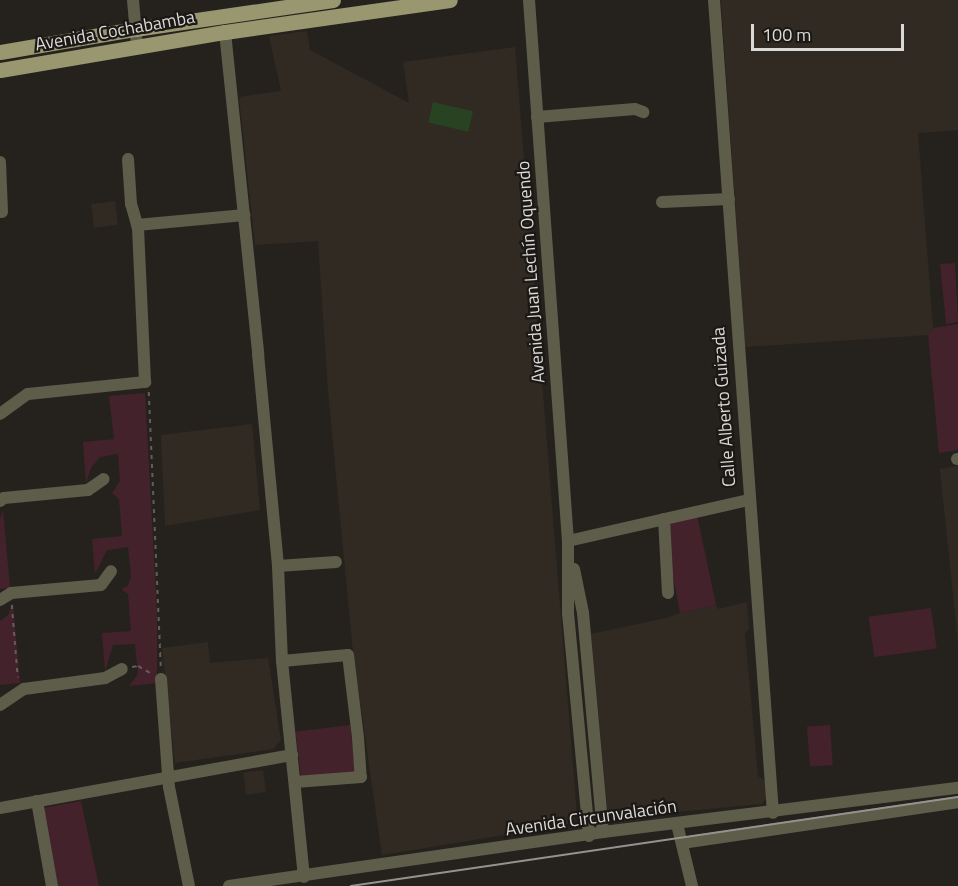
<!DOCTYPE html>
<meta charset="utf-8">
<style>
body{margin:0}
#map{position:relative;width:958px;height:886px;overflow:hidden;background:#25221e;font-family:"Titillium Web",sans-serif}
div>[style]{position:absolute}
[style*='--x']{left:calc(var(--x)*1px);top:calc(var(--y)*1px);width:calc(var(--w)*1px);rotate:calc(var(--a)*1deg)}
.built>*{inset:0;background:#312a22;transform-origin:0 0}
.green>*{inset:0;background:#43222b;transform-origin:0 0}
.water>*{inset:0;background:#274322;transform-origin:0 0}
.path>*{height:1.5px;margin-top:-0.75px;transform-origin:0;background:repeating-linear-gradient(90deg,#615e5b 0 4.5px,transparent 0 9px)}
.minor>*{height:12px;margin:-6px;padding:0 6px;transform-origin:6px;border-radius:6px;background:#5d5d4a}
.major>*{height:15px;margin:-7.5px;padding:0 7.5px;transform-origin:7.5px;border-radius:7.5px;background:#989770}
.tram>*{height:1.5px;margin:-0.75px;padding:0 0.75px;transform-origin:0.75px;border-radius:0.75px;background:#959390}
span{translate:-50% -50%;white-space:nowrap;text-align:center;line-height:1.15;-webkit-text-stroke:4.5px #1b1815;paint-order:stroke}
.street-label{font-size:18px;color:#dbd9d6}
.scale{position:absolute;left:751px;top:24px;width:153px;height:27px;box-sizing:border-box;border:3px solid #dbd9d6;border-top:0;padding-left:8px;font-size:18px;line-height:21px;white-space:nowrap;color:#dbd9d6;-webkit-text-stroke:4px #1b1815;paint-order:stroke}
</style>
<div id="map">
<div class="built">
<div style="clip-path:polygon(721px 0,958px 0,958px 130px,918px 133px,933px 328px,928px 335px,745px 347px)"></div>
<div style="clip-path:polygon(307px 31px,310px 50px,409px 103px,403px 62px,515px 47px,577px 816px,570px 824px,382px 855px,353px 652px,328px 391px,318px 241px,255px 245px,239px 97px,281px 91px,269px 36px)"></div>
<div style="left:115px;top:201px;width:24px;height:24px;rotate:83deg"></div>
<div style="clip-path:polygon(252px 424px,260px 510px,165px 526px,161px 435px)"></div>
<div style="clip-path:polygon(958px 466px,958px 643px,940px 469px)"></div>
<div style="clip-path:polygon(747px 602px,749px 629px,745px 634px,758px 776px,765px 781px,766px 798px,762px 804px,644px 815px,640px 820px,614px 824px,608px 816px,591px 634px,666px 618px,680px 613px,716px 605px,718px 609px)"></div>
<div style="clip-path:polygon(208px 642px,210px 663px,268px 658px,281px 740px,273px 749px,175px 763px,162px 648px)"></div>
<div style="left:263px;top:770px;width:22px;height:20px;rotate:82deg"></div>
</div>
<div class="green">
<div style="clip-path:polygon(955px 263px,958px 322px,946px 324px,940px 264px)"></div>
<div style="clip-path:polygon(958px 324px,958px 450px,939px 453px,928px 335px,933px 328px)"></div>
<div style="clip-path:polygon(145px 393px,157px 613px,157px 683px,129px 686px,138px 674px,135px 644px,113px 645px,105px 671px,102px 633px,131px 631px,128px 594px,121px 589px,128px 586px,131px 576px,128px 547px,107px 550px,95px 574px,92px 539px,122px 536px,119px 499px,112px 493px,120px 481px,118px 454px,100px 457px,91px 468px,86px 483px,83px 442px,114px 439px,109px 396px)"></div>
<div style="clip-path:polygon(3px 510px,10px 588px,0 589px,0 519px)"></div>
<div style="clip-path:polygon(697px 515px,716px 605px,680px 613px,671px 565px,667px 528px,671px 522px)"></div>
<div style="clip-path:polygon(13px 603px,20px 683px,0 685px,0 621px,8px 615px)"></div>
<div style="left:931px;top:608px;width:41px;height:63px;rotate:82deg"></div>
<div style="left:350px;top:725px;width:49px;height:55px;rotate:83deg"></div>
<div style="left:830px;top:725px;width:40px;height:23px;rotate:86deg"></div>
<div style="clip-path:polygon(81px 801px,99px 886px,56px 886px,43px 808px)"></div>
</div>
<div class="water">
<div style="left:433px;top:102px;width:41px;height:21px;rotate:13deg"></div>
</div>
<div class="path">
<div style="--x:149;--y:392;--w:277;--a:87.5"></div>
<div style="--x:12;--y:605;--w:73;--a:85.3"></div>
<div style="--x:132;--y:667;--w:6;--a:-9"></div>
<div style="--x:138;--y:666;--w:16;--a:30"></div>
</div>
<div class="minor">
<div style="--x:133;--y:0;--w:47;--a:85.1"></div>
<div style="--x:529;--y:0;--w:542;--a:85.88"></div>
<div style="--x:568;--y:541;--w:72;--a:90"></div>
<div style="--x:568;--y:613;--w:224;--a:84.6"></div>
<div style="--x:714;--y:0;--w:815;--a:85.85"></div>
<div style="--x:225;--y:32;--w:324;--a:84.1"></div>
<div style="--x:258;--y:354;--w:213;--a:84.6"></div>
<div style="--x:278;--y:566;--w:95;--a:87.6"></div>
<div style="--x:282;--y:661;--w:217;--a:84.2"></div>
<div style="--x:537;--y:117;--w:98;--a:-4.7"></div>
<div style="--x:635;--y:109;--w:9;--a:21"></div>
<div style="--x:0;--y:162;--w:50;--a:87.7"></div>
<div style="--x:662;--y:202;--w:67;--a:-2.6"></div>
<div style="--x:137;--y:225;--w:108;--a:-5.3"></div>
<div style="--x:0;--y:414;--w:34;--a:-36"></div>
<div style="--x:28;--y:394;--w:118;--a:-5.9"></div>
<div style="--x:145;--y:382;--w:154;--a:-92.6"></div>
<div style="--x:138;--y:228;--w:25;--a:-106"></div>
<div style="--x:131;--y:204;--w:45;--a:-93.8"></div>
<div style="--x:957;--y:459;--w:1;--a:0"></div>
<div style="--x:0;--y:501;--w:5;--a:-37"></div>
<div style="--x:4;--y:498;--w:84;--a:-5.4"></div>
<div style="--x:88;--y:490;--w:19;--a:-35"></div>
<div style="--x:664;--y:519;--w:74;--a:86.9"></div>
<div style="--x:568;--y:541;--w:185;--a:-12.8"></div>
<div style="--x:278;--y:566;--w:58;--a:-3.9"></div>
<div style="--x:574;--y:569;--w:45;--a:78.4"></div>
<div style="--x:583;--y:613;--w:220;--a:84.8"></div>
<div style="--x:0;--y:600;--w:13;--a:-32"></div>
<div style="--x:11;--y:593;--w:90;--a:-5.1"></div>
<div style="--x:101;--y:585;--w:17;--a:-54"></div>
<div style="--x:282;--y:661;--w:66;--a:-5.2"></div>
<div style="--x:348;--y:655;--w:84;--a:83.1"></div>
<div style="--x:358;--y:738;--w:39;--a:86"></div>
<div style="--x:361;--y:777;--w:66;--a:175.7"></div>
<div style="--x:161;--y:679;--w:108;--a:85.8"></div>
<div style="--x:169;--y:787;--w:101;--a:78.6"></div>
<div style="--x:0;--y:705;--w:29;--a:-34"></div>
<div style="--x:24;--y:689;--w:82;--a:-7.7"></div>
<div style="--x:105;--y:678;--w:19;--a:-28"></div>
<div style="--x:37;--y:801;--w:86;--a:80"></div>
<div style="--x:0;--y:808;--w:297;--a:-10.3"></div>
<div style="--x:677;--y:824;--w:64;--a:76.4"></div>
<div style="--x:682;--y:843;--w:279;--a:-8.4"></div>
<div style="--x:229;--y:886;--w:378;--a:-8.2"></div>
<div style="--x:603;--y:832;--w:358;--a:-7.1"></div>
</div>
<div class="major">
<div style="--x:0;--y:52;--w:137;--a:-9.7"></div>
<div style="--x:135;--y:29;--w:200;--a:-8.3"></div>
<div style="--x:0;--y:70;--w:228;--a:-9.6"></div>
<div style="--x:225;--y:32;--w:227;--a:-8.1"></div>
</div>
<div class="tram">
<div style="--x:351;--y:886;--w:613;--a:-8.34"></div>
</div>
<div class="street-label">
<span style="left:115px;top:31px;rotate:-10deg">Avenida Cochabamba</span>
<span style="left:531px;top:272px;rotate:-94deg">Avenida Juan Lechín Oquendo</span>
<span style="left:724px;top:407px;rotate:-94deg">Calle Alberto Guizada</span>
<span style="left:591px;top:818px;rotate:-8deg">Avenida Circunvalación</span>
</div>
<div class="scale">100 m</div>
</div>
